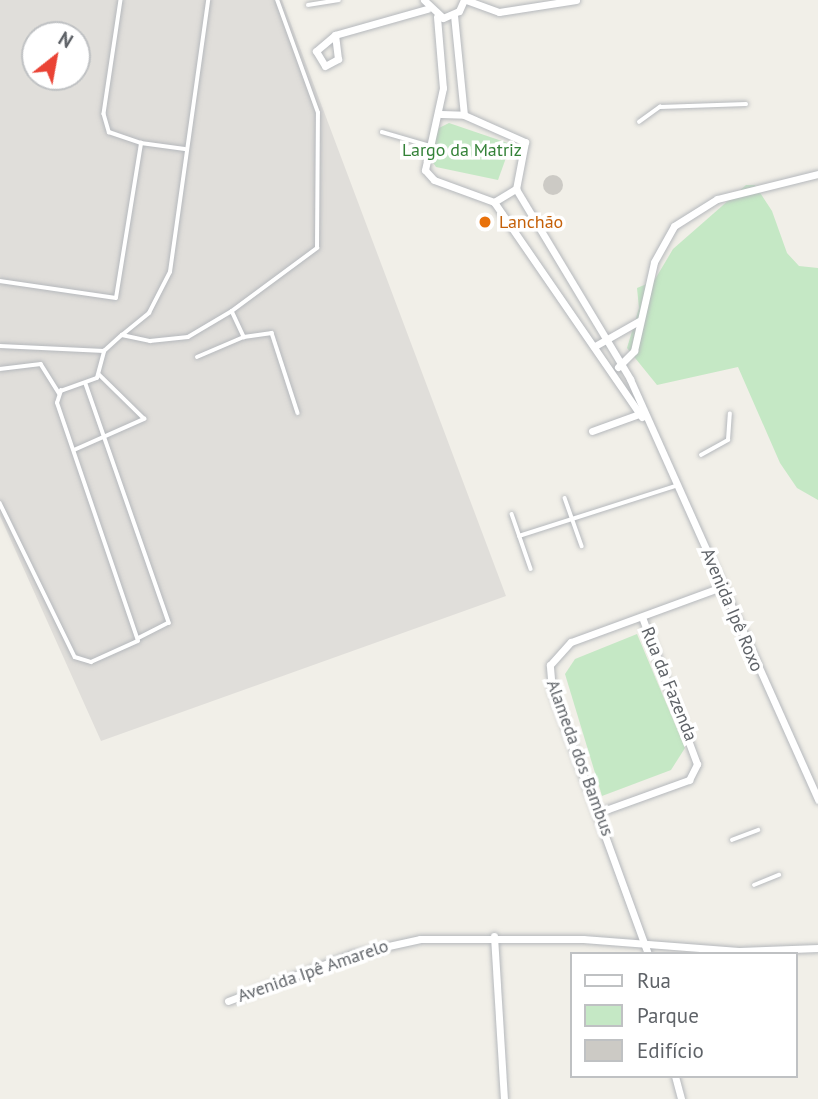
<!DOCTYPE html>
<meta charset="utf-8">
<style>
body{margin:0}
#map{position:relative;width:818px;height:1099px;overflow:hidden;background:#f1efe8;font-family:"PT Sans",sans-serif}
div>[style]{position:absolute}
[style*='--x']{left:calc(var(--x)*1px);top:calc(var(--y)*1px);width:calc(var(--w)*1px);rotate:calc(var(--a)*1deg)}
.industrial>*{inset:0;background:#e0deda}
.green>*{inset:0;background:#c5e8c5}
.building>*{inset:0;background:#cccac5}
.round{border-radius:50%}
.roads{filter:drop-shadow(0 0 2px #b5b8bc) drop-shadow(0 0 2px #b5b8bc)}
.service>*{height:3.5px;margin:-1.75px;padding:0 1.75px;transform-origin:1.75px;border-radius:1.75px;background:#fff}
.minor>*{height:7px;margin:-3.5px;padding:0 3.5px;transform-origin:3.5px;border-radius:3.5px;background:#fff}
.dots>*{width:19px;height:19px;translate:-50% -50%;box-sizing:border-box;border:4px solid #fff;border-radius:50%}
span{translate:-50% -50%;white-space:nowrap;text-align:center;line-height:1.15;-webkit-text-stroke:7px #fff;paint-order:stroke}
.park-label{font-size:18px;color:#348238}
.food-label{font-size:18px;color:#c56008}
.left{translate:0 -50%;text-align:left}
.street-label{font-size:18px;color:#5f6368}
.legend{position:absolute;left:570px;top:952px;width:228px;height:126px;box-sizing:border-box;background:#fff;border:2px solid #bfc1c3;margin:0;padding:9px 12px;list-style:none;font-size:21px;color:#5f6368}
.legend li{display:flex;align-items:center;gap:14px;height:35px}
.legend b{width:35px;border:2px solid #bfc1c3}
.north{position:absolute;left:21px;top:21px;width:70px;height:70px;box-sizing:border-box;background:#fff;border:2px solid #bfc1c3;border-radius:50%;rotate:31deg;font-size:19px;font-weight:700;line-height:28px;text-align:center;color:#5f6368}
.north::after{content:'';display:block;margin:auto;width:24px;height:32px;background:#ea4335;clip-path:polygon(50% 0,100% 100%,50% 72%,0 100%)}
</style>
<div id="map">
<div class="industrial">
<div style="clip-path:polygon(evenodd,0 0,282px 0,506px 596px,101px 741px,0 516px,0 0,35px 35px,77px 35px,77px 77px,35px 77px,35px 35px)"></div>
</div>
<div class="green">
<div style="clip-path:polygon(449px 123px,511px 144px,498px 180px,436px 167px,429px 157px,439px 128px)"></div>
<div style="clip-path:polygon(746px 185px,755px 185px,772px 211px,787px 253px,799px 266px,818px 268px,818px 500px,797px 488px,780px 463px,738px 367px,657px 385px,627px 348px,639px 308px,637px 288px,654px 281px,673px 249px)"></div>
<div style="clip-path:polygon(637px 634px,685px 748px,671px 770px,602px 796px,565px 674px,575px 659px)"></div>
</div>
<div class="building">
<div class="round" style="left:543px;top:175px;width:20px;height:20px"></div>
</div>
<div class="roads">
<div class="service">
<div style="--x:121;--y:0;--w:115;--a:98.5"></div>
<div style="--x:104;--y:114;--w:19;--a:74"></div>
<div style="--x:109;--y:132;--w:34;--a:19"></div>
<div style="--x:308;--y:5;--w:31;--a:-9"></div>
<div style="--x:639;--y:122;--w:26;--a:-36"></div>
<div style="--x:660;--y:107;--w:86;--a:-2"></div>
<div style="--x:382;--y:132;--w:47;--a:16.1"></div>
<div style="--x:0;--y:281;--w:117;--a:8.3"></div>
<div style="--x:116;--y:298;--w:157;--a:-80.8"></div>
<div style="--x:141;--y:143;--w:44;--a:7.8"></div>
<div style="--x:232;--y:311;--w:106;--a:-36.5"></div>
<div style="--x:317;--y:248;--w:135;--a:-89.6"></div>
<div style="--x:318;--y:113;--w:120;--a:-109.9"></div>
<div style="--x:122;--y:335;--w:35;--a:-39"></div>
<div style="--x:149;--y:313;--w:46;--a:-62.9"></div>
<div style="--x:170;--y:272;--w:275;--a:-82"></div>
<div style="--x:0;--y:346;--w:104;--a:2.8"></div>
<div style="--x:104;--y:351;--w:24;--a:-42"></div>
<div style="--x:122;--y:335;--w:29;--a:12"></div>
<div style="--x:150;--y:341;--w:38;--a:-6"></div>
<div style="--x:188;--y:337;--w:51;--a:-30.6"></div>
<div style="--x:232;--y:311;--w:29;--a:65"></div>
<div style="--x:197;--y:357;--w:51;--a:-23.1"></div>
<div style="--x:244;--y:337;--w:28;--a:-8"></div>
<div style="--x:272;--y:333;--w:84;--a:72"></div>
<div style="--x:0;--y:369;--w:41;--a:-7"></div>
<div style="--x:41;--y:364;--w:34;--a:58"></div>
<div style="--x:86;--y:384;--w:253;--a:70.8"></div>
<div style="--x:169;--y:623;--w:33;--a:153"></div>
<div style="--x:74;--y:450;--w:77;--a:-23.9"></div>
<div style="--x:144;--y:419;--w:63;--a:-135.6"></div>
<div style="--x:701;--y:455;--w:31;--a:-29"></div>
<div style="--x:728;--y:440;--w:26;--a:-86"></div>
<div style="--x:565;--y:498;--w:51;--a:70.5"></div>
<div style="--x:0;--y:503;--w:171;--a:64"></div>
<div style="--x:75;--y:657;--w:17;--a:17"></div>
<div style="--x:91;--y:662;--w:51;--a:-24.1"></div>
<div style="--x:138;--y:641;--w:251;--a:-108.8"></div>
<div style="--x:57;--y:403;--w:13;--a:-72"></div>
<div style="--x:61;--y:391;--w:38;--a:-20"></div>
<div style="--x:97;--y:378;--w:28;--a:-75"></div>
<div style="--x:512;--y:514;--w:58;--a:70.9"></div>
<div style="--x:519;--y:536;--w:165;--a:-17.7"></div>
<div style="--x:732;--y:840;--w:28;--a:-21"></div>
<div style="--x:754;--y:885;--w:27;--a:-22"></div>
</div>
<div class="minor">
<div style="--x:424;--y:0;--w:26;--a:43"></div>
<div style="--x:443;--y:18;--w:17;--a:-24"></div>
<div style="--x:459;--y:11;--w:12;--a:-66"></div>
<div style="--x:466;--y:0;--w:35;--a:20"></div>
<div style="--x:499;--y:12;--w:78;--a:-8.9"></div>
<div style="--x:454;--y:15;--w:100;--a:84.3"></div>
<div style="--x:464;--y:115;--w:67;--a:23.9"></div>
<div style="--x:525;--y:142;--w:48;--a:100.8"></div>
<div style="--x:516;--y:189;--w:222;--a:59"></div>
<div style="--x:630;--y:379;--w:461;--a:65.9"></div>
<div style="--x:437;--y:17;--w:71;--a:85.2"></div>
<div style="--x:443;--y:88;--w:84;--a:102.4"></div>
<div style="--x:425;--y:170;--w:13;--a:48"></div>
<div style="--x:434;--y:180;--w:64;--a:20.1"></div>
<div style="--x:494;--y:202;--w:261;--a:55.5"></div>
<div style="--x:335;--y:35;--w:25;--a:140"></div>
<div style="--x:316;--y:51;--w:17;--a:59"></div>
<div style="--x:325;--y:66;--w:15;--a:-28"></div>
<div style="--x:338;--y:59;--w:24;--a:-97"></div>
<div style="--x:335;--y:35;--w:96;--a:-15.8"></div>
<div style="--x:441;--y:114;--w:23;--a:2"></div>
<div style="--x:494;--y:202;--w:26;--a:-31"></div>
<div style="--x:595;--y:346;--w:51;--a:-29.6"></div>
<div style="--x:618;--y:367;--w:23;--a:-45"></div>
<div style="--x:634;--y:351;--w:91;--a:-77.3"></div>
<div style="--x:654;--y:262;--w:41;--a:-60.9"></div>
<div style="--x:674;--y:226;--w:51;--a:-32.1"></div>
<div style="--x:717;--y:199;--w:104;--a:-13.9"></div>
<div style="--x:592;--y:431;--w:50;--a:-19.9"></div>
<div style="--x:600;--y:812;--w:95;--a:-19.8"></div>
<div style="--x:689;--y:780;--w:18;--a:-63"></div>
<div style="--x:697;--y:764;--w:157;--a:-110.5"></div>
<div style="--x:494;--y:936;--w:163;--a:86.5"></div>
<div style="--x:648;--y:954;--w:281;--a:-110"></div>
<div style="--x:552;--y:690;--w:25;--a:-95"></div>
<div style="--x:550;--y:665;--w:31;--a:-48"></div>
<div style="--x:571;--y:642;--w:160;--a:-20.1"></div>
<div style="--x:228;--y:1001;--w:133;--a:-20.8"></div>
<div style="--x:352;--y:954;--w:70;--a:-12.4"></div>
<div style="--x:420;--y:939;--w:163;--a:0"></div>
<div style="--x:583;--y:939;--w:156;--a:4.4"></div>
<div style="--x:739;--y:951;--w:79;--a:-2.2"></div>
<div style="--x:675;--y:1076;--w:24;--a:75"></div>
</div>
</div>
<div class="dots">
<div style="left:485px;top:222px;background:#e8710a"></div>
</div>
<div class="park-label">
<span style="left:462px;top:150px">Largo da Matriz</span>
</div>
<div class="food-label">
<span class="left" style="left:499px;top:222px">Lanchão</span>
</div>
<div class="street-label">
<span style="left:732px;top:610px;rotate:67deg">Avenida Ipê Roxo</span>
<span style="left:669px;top:684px;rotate:68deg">Rua da Fazenda</span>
<span style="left:580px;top:758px;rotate:70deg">Alameda dos Bambus</span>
<span style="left:313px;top:971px;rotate:-19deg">Avenida Ipê Amarelo</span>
</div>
<ul class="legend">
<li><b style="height:9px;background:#fff"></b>Rua</li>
<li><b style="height:19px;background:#c5e8c5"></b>Parque</li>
<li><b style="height:19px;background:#cccac5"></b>Edifício</li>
</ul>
<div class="north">N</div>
</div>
